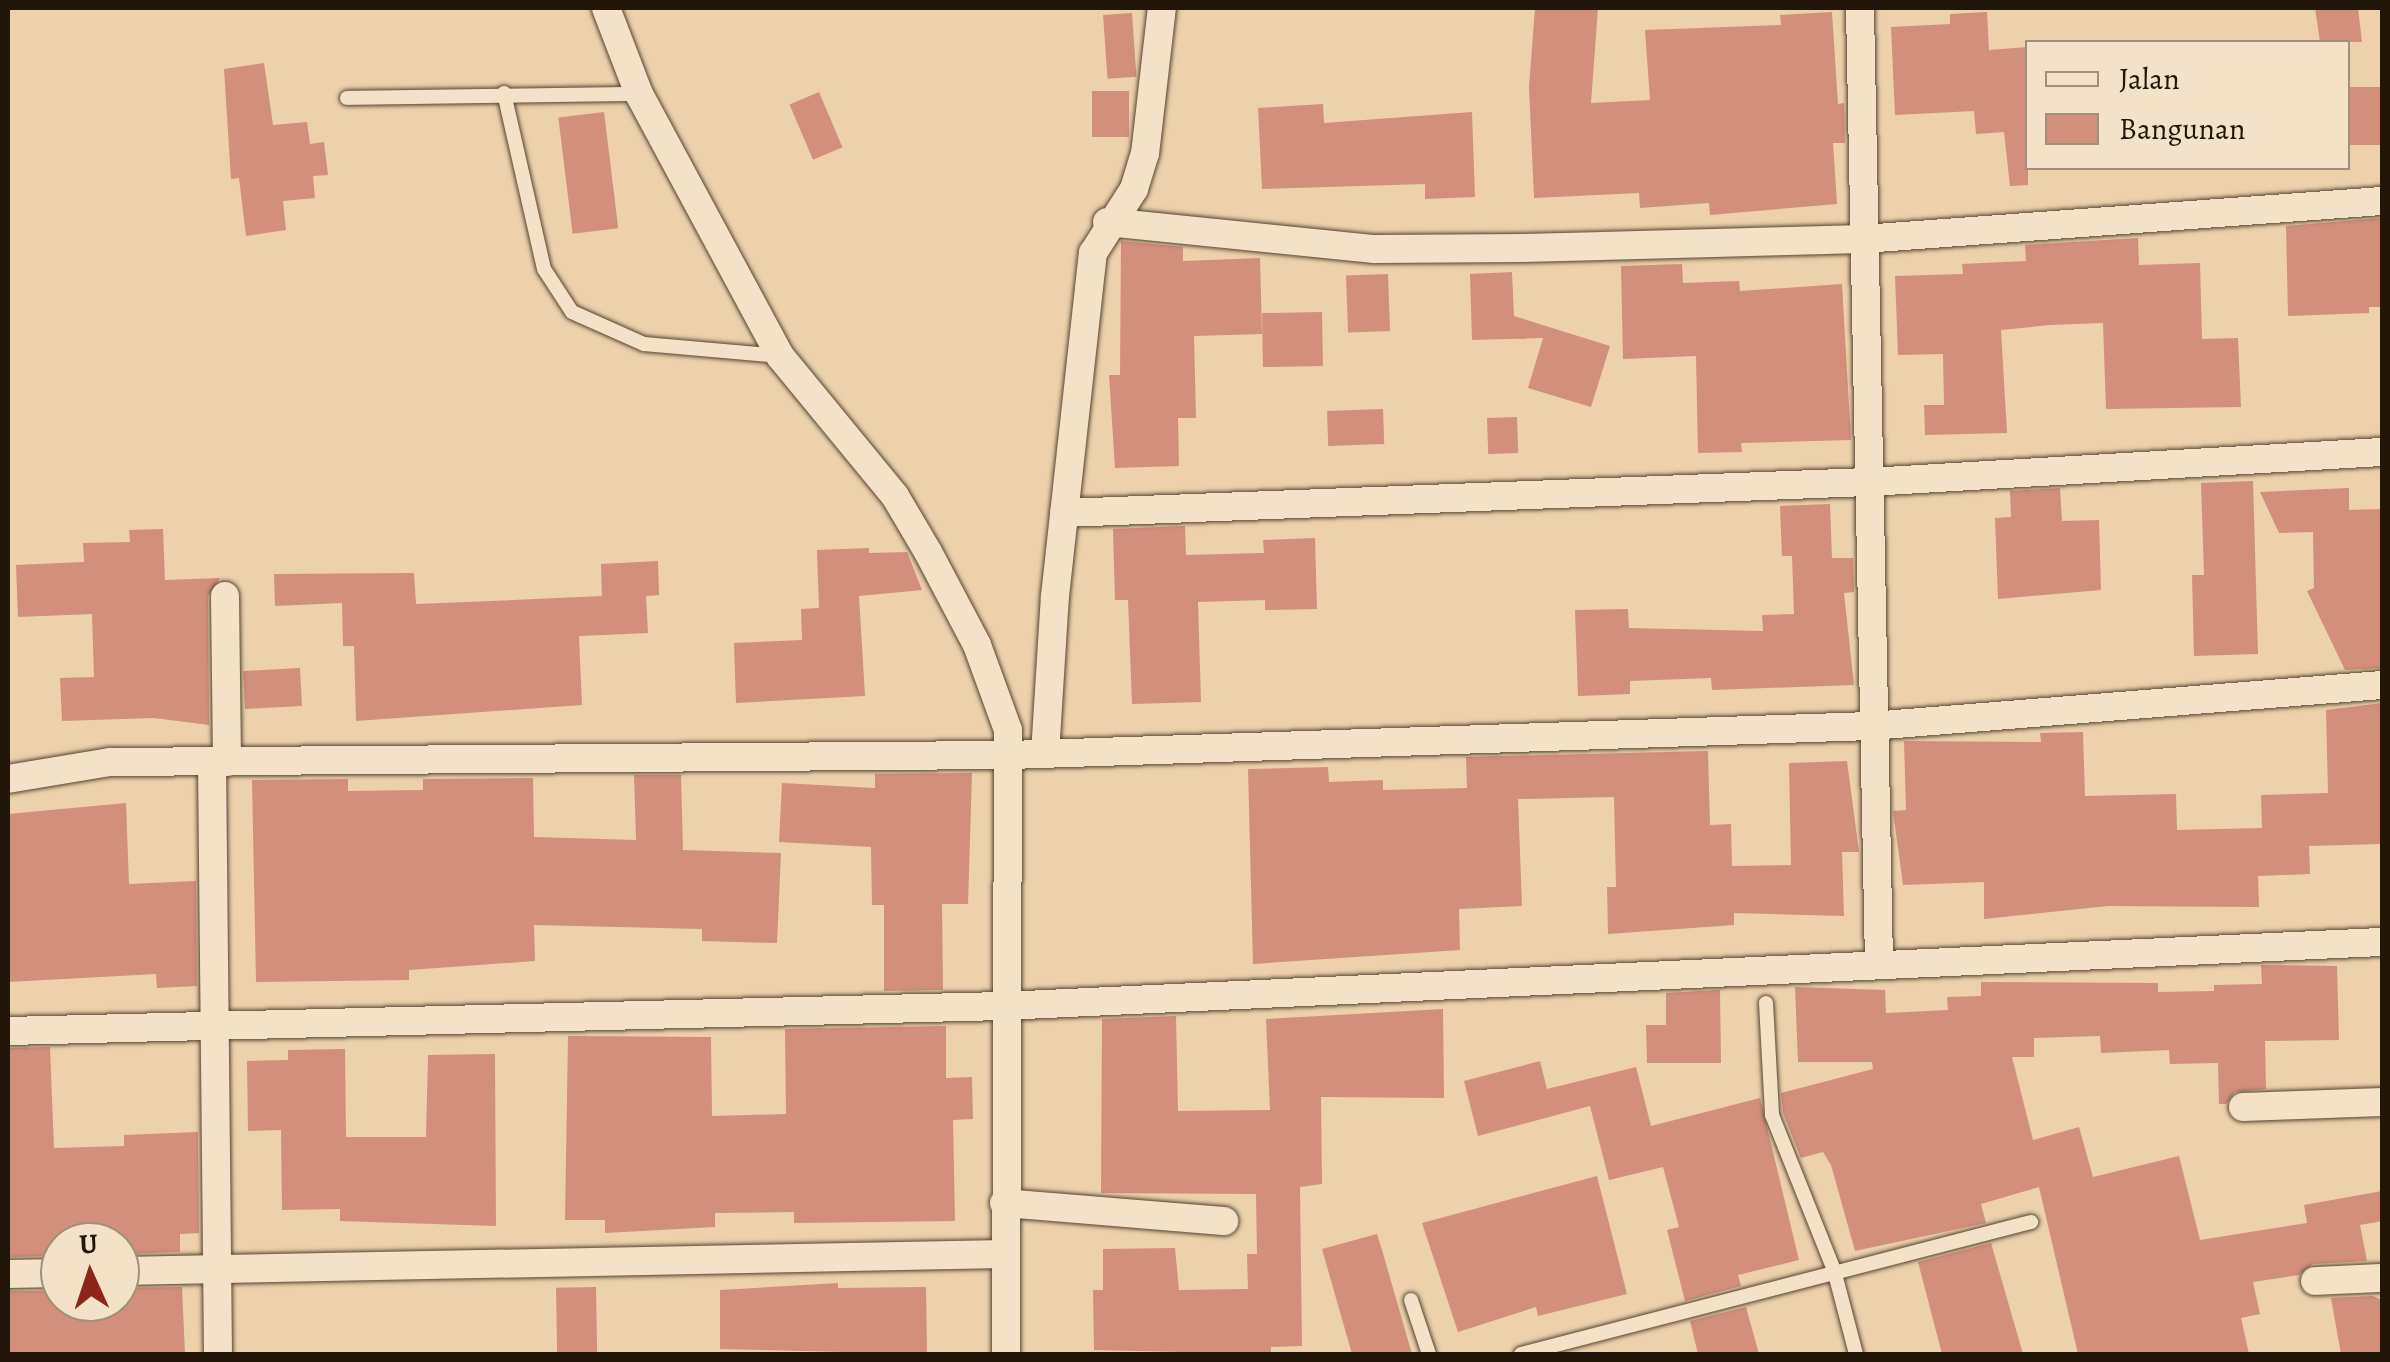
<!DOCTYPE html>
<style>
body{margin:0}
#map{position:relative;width:2390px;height:1362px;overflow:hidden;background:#ecd1ab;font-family:Alegreya,serif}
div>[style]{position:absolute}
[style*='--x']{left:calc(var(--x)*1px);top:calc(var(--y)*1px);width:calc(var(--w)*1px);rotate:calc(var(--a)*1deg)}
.building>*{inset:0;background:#d28f7b;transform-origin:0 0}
.roads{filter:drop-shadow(0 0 2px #544530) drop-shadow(0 0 2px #544530)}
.service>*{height:14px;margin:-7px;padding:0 7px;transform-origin:7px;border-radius:7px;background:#f3e1c8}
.minor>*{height:28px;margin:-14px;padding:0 14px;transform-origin:14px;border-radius:14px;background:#f3e1c8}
span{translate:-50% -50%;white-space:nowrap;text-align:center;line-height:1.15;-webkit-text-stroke:8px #f3e1c8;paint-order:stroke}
.frame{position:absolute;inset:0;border:10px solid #211607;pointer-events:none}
.legend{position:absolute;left:2025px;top:40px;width:325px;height:130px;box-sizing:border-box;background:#f3e1c8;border:2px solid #9f907b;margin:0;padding:12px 18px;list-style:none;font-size:30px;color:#211607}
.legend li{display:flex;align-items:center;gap:20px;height:50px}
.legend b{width:50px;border:2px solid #9f907b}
.north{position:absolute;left:40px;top:1222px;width:100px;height:100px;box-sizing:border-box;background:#f3e1c8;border:2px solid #9f907b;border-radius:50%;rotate:357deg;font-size:28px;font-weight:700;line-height:40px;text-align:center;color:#211607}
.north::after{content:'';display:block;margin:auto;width:35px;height:45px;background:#8f2418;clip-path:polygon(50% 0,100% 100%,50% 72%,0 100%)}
</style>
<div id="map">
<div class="building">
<div style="clip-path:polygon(1535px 8px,1598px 8px,1591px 103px,1650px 100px,1645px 30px,1781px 25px,1780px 15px,1832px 12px,1838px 104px,1844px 103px,1845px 143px,1833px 143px,1837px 204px,1710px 215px,1709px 203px,1640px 208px,1639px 193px,1534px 198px,1529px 87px)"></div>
<div style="clip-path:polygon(2315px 8px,2358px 8px,2362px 42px,2320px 42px)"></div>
<div style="clip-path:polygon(1987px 12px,1989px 50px,2028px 47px,2028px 185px,2010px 186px,2004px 132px,1976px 134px,1974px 111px,1895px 115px,1891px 27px,1950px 24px,1950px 14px)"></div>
<div style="left:1132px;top:13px;width:64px;height:29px;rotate:86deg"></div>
<div style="clip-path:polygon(264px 63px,273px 125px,307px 122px,310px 144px,324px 142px,328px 175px,313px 176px,315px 198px,283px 201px,286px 230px,246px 236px,239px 178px,231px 179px,224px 69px)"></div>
<div style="left:2382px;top:87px;width:58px;height:34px;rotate:90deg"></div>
<div style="left:1092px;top:91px;width:37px;height:46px"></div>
<div style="left:819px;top:92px;width:60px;height:32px;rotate:67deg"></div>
<div style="clip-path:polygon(1323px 104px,1324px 123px,1472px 112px,1475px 197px,1425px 199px,1425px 184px,1262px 189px,1258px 108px)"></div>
<div style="left:604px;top:112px;width:117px;height:46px;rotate:83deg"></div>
<div style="clip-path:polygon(2382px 218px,2382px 307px,2369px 307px,2369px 313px,2288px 316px,2286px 226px)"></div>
<div style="clip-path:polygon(2138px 238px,2139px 265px,2200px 263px,2202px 339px,2238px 338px,2241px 407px,2106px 409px,2103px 323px,2050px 325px,2001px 330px,2007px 433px,1925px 435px,1924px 405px,1944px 405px,1943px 354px,1898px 355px,1895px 276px,1963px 274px,1962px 264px,2026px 261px,2025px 245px)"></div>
<div style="clip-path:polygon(1121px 241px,1183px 247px,1183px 261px,1260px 258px,1262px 334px,1194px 336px,1196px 418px,1178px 418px,1179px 466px,1115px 468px,1109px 375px,1120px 375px)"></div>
<div style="clip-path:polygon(1682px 264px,1683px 283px,1739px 281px,1740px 291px,1842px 284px,1851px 440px,1741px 443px,1742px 452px,1698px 453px,1696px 356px,1623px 359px,1621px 266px)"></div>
<div style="clip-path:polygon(1512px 272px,1514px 316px,1610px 346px,1591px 407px,1528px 388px,1543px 338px,1472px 340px,1470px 274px)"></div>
<div style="left:1388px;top:274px;width:57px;height:42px;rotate:88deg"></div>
<div style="left:1322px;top:312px;width:54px;height:60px;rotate:89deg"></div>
<div style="left:1383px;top:409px;width:35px;height:56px;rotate:88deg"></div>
<div style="left:1517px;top:417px;width:36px;height:30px;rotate:88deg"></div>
<div style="clip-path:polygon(2253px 481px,2258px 654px,2194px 656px,2192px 575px,2204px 575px,2201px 483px)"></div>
<div style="clip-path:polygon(2060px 488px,2062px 521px,2099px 520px,2101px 590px,1998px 599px,1995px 518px,2011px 517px,2010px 491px)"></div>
<div style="clip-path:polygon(2349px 488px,2349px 510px,2382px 509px,2382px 668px,2345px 670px,2307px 591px,2314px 588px,2313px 532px,2279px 533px,2260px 492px)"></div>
<div style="clip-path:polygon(1830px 504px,1832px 558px,1853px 558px,1854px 592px,1844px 593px,1854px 685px,1712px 690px,1711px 678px,1630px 681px,1630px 694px,1578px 696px,1575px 610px,1628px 609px,1629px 628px,1763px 631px,1762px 615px,1794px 614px,1792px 556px,1782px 556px,1780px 506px)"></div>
<div style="clip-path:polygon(1185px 526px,1186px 555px,1264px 553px,1263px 540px,1315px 538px,1317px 609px,1265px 610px,1265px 600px,1198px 602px,1201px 702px,1132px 704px,1128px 600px,1115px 600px,1113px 529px)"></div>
<div style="clip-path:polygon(163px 529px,165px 580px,220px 578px,208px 596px,209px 725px,154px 718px,62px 721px,60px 678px,94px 677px,92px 614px,18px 617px,16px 565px,84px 562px,83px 543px,130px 542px,129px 530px)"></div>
<div style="clip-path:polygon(869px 548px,869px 553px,907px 552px,922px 590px,859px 596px,865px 696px,736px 703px,734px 643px,802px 640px,801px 609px,819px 608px,817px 550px)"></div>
<div style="clip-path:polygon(658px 561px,659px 595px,646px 596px,648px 633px,579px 636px,582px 705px,356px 721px,354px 646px,343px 646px,342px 603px,275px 606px,274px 574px,414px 573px,416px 604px,492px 601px,602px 596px,601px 564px)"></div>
<div style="left:300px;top:668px;width:38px;height:57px;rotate:87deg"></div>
<div style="clip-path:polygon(2382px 703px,2382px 844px,2309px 846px,2310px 874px,2258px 876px,2259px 907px,2108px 906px,1984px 919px,1984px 882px,1903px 885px,1893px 811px,1906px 810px,1904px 741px,2041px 742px,2040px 733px,2083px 732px,2085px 796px,2176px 794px,2177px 830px,2262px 828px,2261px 795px,2328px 793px,2326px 710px)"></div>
<div style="clip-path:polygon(1708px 751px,1710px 825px,1731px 824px,1732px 866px,1791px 865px,1789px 763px,1847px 761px,1859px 852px,1842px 852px,1844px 916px,1734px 913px,1734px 925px,1608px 934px,1607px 887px,1616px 887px,1614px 797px,1518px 799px,1522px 906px,1459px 909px,1460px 950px,1253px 964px,1248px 769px,1328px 767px,1329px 782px,1383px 780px,1383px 790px,1467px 788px,1466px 757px)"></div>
<div style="clip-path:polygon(972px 773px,968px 904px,942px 904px,943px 990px,884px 991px,884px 905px,872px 905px,871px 847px,779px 842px,782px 783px,875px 788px,875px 774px)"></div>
<div style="clip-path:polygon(634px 775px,681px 775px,683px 850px,781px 853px,777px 943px,702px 941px,702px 929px,534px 925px,535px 961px,409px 970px,409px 980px,256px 982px,252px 780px,348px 779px,348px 791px,423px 790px,423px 779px,533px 778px,534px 837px,636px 840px)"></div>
<div style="clip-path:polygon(126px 803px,129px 884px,196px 881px,197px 986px,157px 988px,156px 974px,8px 982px,8px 814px)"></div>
<div style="clip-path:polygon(2261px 965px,2337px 966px,2339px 1040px,2265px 1041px,2266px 1089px,2235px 1092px,2226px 1104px,2219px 1104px,2218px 1063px,2170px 1064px,2169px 1050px,2101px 1053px,2100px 1036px,2034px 1038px,2034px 1057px,2012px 1057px,2033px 1140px,2079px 1127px,2093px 1177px,2179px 1156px,2200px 1240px,2307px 1223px,2304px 1205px,2382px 1191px,2382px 1221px,2360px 1225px,2367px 1261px,2313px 1264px,2299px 1275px,2253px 1282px,2260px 1314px,2241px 1318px,2249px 1354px,2078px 1354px,2039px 1187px,1981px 1204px,1986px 1223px,1855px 1251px,1831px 1165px,1823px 1152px,1801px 1158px,1783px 1113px,1781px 1093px,1873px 1069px,1872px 1062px,1798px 1062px,1795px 987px,1885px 990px,1886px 1013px,1948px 1010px,1947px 997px,1981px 996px,1981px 982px,2158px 983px,2158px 992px,2214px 991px,2214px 985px,2262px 984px)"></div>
<div style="clip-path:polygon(1720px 990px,1721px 1063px,1647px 1063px,1646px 1025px,1666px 1025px,1666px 993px)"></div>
<div style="clip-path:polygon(1443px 1009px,1444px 1098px,1321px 1097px,1322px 1184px,1300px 1187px,1302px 1346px,1271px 1347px,1271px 1354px,1094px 1350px,1093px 1290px,1103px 1290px,1103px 1249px,1175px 1248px,1179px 1290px,1248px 1289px,1247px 1254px,1257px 1254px,1256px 1194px,1101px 1193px,1102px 1019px,1176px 1016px,1178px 1111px,1270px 1110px,1266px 1019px)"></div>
<div style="clip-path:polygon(946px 1026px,946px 1078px,972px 1077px,973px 1119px,953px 1120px,955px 1221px,794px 1223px,794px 1212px,715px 1213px,715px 1227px,605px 1233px,605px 1220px,565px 1220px,568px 1036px,711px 1037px,712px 1116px,786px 1114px,785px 1029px)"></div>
<div style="clip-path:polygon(50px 1047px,54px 1148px,124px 1146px,124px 1135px,198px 1132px,199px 1233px,180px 1234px,180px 1252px,120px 1254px,120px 1240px,49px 1243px,49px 1256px,8px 1257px,8px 1048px)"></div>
<div style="clip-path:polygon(345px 1049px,346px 1137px,426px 1137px,428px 1055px,495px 1054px,496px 1226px,340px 1221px,340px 1209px,282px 1210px,281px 1130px,248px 1131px,247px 1061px,288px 1060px,288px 1050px)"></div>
<div style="clip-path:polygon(1540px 1061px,1547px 1089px,1636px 1067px,1651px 1126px,1760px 1098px,1799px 1260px,1738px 1275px,1741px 1286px,1685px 1301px,1667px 1230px,1679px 1227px,1663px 1167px,1609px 1180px,1590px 1106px,1478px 1136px,1464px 1081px)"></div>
<div style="clip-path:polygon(1597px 1176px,1627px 1294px,1538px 1316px,1536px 1307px,1458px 1332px,1422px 1223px)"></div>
<div style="clip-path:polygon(1377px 1234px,1382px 1250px,1412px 1354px,1352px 1354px,1322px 1249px)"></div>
<div style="clip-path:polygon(1991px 1243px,2023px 1354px,1942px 1354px,1918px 1262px)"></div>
<div style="clip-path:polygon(838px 1283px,838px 1288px,926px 1287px,927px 1354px,720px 1349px,720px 1290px)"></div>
<div style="clip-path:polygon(182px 1287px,185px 1354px,8px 1354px,8px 1291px,51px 1291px,51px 1302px,120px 1302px,120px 1288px)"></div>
<div style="left:596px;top:1287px;width:67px;height:40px;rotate:89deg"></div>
<div style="clip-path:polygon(2373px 1296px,2382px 1300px,2382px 1354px,2341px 1354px,2331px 1298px)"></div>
<div style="clip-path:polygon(1746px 1307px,1759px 1354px,1698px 1354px,1690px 1321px)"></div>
</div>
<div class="roads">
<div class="service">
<div style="--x:504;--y:93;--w:180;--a:77.2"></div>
<div style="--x:544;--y:269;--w:51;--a:56.9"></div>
<div style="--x:572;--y:312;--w:79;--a:24"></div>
<div style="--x:644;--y:344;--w:137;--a:5"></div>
<div style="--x:347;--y:98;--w:292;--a:-0.8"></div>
<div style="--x:1766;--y:1003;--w:112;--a:86.9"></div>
<div style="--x:1772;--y:1115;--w:167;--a:68.2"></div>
<div style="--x:1834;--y:1270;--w:87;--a:75.3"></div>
<div style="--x:1411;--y:1300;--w:57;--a:71.6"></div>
<div style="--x:1521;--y:1354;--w:527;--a:-14.51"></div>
</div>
<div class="minor">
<div style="--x:606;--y:8;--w:92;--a:69"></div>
<div style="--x:639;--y:94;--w:298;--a:61.7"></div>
<div style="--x:780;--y:356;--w:181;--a:50.6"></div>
<div style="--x:895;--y:496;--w:65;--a:59.5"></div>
<div style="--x:928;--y:552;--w:105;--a:62.2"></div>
<div style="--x:977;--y:645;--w:90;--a:70"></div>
<div style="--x:1008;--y:730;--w:624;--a:90.18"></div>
<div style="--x:1860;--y:8;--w:957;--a:88.86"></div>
<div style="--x:1107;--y:222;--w:269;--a:5.8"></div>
<div style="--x:1375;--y:249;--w:148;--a:-0.4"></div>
<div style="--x:1523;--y:248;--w:340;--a:-1.5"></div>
<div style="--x:1863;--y:239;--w:520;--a:-4.19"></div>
<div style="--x:1064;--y:513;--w:806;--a:-2.21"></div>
<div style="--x:1869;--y:482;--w:514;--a:-3.35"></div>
<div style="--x:225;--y:596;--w:166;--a:89.3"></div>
<div style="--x:1045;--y:754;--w:158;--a:-86.4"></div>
<div style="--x:1055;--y:596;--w:345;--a:-83.7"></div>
<div style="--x:1093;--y:253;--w:76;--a:-57.4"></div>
<div style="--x:1134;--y:189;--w:37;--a:-73"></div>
<div style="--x:1145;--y:154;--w:147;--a:-83.4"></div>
<div style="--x:212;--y:762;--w:592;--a:89.42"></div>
<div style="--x:8;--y:779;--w:103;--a:-9.5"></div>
<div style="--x:110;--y:762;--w:900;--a:-0.45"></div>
<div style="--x:1010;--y:755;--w:861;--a:-1.93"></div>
<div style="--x:1871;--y:726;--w:513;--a:-4.59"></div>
<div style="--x:8;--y:1031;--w:995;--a:-1.44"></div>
<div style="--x:1003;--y:1006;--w:1380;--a:-2.66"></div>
<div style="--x:2243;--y:1107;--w:139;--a:-2.1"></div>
<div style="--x:1004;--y:1203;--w:221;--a:4.7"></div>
<div style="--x:120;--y:1271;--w:884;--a:-1.1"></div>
<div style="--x:8;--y:1274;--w:52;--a:-1.1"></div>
<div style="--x:2315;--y:1281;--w:67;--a:-2.6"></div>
</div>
</div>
<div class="frame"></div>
<ul class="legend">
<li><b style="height:12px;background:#f3e1c8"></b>Jalan</li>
<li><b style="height:28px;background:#d28f7b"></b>Bangunan</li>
</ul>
<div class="north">U</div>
</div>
